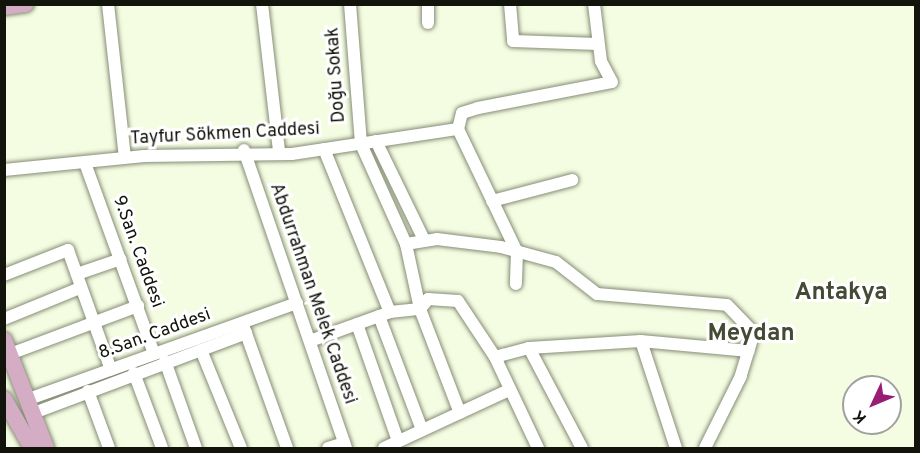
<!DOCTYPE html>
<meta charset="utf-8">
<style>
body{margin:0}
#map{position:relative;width:920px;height:453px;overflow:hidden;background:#f4fce2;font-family:Overpass,sans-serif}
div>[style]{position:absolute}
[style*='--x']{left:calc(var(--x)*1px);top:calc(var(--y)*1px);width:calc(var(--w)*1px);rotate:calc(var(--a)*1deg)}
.roads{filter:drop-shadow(0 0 2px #868d76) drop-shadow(0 0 2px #868d76)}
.minor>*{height:12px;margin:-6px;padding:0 6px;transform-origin:6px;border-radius:6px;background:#fff}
.major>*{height:16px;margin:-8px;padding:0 8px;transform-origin:8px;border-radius:8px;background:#d4acc4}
span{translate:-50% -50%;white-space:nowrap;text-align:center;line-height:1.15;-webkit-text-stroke:6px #fff;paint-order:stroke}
.street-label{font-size:18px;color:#12140c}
.district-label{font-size:24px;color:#444a34;font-weight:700}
.frame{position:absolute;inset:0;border:6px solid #12140c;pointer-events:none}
.north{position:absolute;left:842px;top:375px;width:60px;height:60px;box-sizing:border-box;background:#fff;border:2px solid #a0a19e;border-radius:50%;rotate:226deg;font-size:16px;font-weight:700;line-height:24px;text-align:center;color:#12140c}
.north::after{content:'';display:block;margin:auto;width:21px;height:27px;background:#9a1d75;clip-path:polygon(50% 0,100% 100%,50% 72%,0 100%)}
</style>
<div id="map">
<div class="roads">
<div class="minor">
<div style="--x:108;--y:4;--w:154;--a:83.7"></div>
<div style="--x:262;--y:4;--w:147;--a:83.4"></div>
<div style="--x:350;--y:4;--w:140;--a:85.5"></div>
<div style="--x:361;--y:144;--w:110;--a:65.8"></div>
<div style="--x:406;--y:244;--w:66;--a:77.8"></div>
<div style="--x:420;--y:309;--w:111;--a:69"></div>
<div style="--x:428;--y:4;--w:19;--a:90"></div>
<div style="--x:510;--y:4;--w:37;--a:85"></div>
<div style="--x:513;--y:41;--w:85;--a:2"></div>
<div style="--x:458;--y:129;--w:16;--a:-76"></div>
<div style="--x:462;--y:113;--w:17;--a:-17"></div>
<div style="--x:478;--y:108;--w:136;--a:-11"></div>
<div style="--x:612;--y:82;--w:24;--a:-118"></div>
<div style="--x:601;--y:61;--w:57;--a:-97"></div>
<div style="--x:458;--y:129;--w:136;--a:64.4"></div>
<div style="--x:517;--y:252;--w:32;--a:92"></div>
<div style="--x:376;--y:141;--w:110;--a:64.1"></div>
<div style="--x:324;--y:149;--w:176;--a:68"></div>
<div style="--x:244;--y:150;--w:315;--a:71.1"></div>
<div style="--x:85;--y:163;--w:203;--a:70.1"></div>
<div style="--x:4;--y:170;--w:141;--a:-5.7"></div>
<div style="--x:144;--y:156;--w:148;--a:-0.8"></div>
<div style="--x:292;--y:154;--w:168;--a:-8.6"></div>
<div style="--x:492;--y:201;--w:83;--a:-14.7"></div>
<div style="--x:406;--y:244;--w:31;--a:-9"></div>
<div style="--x:437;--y:239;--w:64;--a:7.1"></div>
<div style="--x:501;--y:247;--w:57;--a:15.3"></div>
<div style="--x:556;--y:262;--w:52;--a:38"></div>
<div style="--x:597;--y:294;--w:130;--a:4.8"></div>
<div style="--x:727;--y:305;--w:33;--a:46"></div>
<div style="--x:750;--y:329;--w:10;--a:79"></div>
<div style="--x:752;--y:339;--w:39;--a:107"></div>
<div style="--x:741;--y:376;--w:80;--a:116.6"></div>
<div style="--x:77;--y:274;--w:46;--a:-18.8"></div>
<div style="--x:4;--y:275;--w:69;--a:-21.3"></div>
<div style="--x:68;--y:250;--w:127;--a:70.3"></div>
<div style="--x:379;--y:316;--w:122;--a:69.3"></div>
<div style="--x:4;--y:319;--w:82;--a:-22.2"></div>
<div style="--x:357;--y:324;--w:124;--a:70.7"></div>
<div style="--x:243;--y:325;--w:131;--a:70.3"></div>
<div style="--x:310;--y:341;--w:85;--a:-19.9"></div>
<div style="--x:390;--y:312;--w:30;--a:-6"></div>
<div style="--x:420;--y:309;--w:13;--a:-51"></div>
<div style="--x:428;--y:299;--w:30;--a:4"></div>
<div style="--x:458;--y:301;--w:67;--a:56.5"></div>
<div style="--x:495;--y:357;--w:101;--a:64.7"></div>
<div style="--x:641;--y:341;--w:113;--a:71.9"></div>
<div style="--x:529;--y:348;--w:113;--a:62.1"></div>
<div style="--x:201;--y:350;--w:106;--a:67.8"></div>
<div style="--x:10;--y:354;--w:137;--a:-20.6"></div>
<div style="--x:495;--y:357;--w:35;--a:-15"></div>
<div style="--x:529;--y:348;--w:112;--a:-3.6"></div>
<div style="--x:641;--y:341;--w:108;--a:5.3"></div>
<div style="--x:165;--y:361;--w:92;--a:70.4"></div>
<div style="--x:134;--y:373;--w:80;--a:69.5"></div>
<div style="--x:88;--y:391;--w:61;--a:69.8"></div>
<div style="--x:26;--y:400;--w:288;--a:-19.7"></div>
<div style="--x:31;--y:414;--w:230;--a:-20.6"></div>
<div style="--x:328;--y:448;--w:17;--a:-17"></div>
<div style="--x:384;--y:448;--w:136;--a:-24.9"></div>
</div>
<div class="major">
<div style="--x:4;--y:7;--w:22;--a:-8"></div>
<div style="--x:4;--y:340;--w:116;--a:68.7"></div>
<div style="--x:4;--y:399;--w:56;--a:60.3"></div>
</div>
</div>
<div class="street-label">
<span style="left:337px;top:75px;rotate:-94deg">Doğu Sokak</span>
<span style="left:225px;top:135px;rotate:-3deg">Tayfur Sökmen Caddesi</span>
<span style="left:137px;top:252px;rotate:70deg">9.San. Caddesi</span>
<span style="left:312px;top:294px;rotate:71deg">Abdurrahman Melek Caddesi</span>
<span style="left:155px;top:335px;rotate:-20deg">8.San. Caddesi</span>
</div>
<div class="district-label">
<span style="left:841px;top:294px">Antakya</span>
<span style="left:751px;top:335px">Meydan</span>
</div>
<div class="frame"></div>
<div class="north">K</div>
</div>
